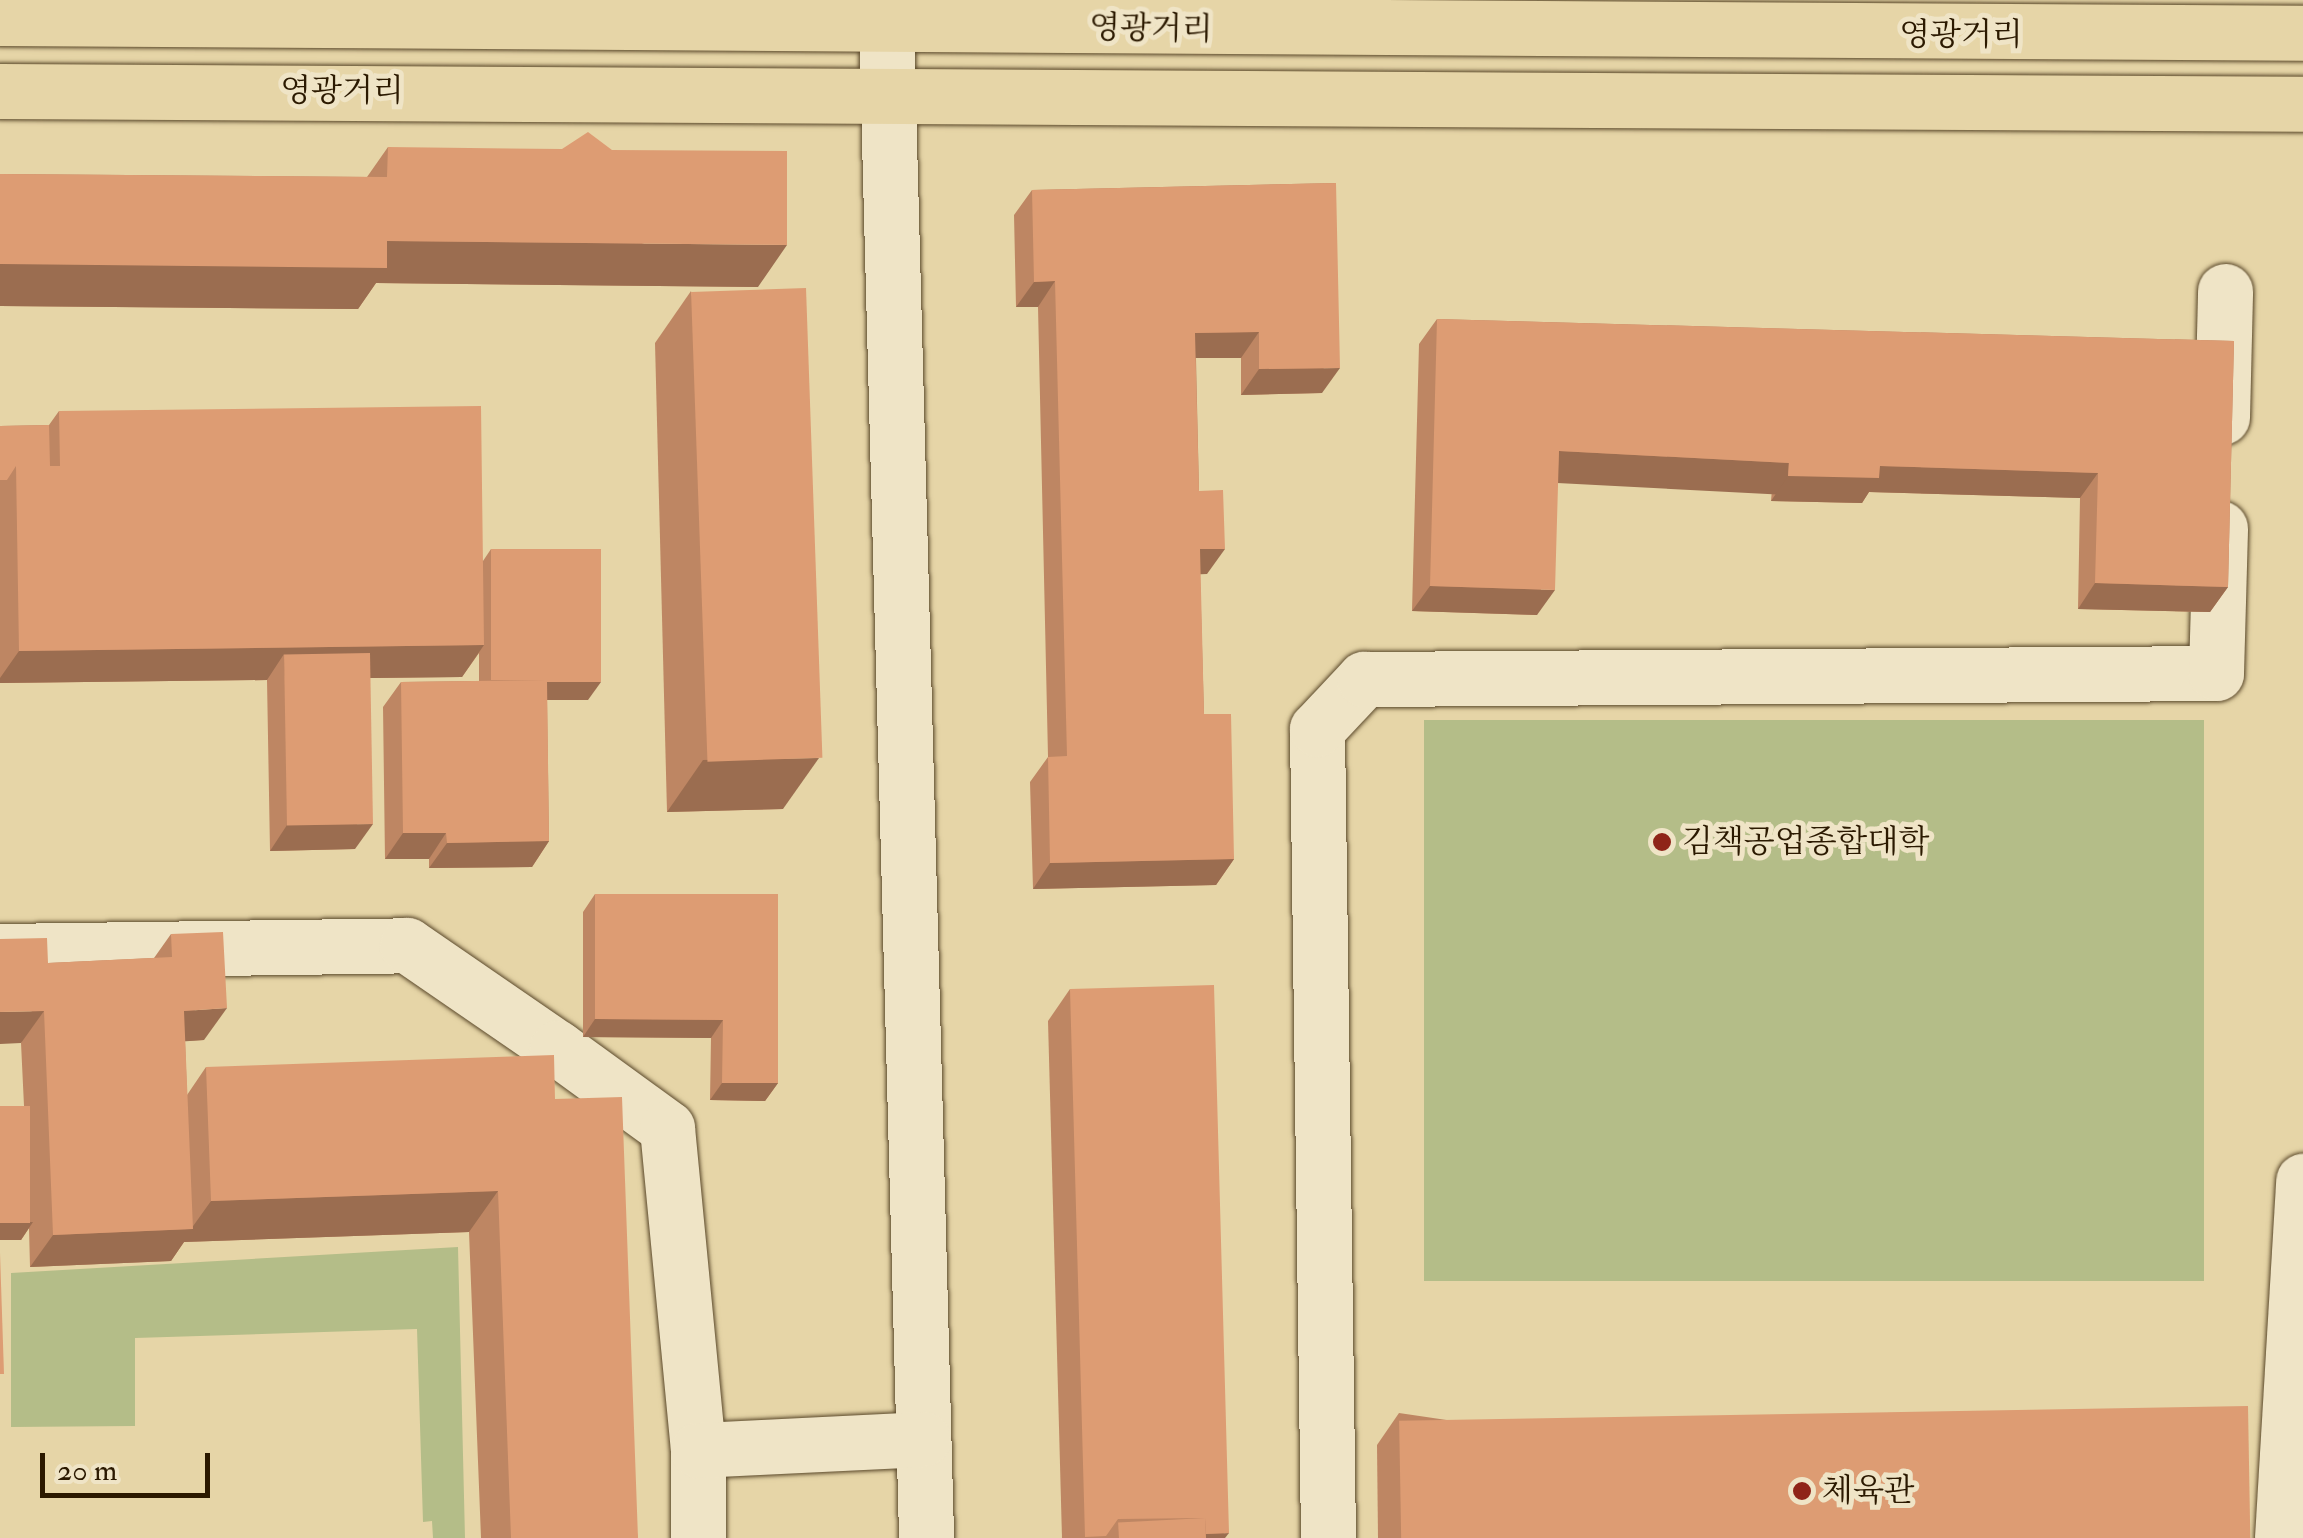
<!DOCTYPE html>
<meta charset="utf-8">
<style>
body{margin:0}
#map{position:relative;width:2303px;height:1538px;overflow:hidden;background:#e6d5a7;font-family:"IM FELL Double Pica","Noto Serif KR",serif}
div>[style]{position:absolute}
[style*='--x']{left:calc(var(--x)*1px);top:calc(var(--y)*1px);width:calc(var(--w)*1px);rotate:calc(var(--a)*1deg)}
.green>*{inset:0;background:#b4bd88;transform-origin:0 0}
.roads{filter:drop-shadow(0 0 2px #5a482a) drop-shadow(0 0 2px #5a482a)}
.minor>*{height:55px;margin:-27.5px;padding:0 27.5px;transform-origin:27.5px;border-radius:27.5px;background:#efe4c6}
.major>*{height:55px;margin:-27.5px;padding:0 27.5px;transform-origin:27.5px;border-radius:27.5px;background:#e6d5a7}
.wall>*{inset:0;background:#be8663}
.shaded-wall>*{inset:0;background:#9b6d50;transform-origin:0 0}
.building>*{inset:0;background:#dd9c73;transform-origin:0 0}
.dots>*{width:28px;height:28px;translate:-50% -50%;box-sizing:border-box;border:5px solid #efe4c6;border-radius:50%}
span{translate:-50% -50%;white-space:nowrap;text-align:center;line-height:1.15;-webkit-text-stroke:10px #efe4c6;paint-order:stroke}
.street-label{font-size:32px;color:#2b1900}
.poi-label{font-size:32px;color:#2b1900}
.left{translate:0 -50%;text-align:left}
.scale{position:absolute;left:40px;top:1453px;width:170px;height:45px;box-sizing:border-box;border:5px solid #2b1900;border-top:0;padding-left:12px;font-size:30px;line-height:35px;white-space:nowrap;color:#2b1900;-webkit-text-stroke:8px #efe4c6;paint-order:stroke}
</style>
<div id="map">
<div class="green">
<div style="left:2204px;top:720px;width:561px;height:780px;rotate:90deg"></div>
<div style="clip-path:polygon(458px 1247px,465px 1538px,433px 1538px,432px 1521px,423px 1522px,417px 1329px,135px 1338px,135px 1426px,11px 1427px,11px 1273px)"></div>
</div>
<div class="roads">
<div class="minor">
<div style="--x:886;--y:27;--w:1512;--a:88.48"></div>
<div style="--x:2222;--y:417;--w:126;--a:-88.6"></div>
<div style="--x:0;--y:951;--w:407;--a:-0.8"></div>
<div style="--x:407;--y:945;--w:182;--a:34.5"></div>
<div style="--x:557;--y:1048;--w:136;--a:36"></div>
<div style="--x:667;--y:1128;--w:323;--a:84.5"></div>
<div style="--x:698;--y:1538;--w:88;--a:-90"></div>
<div style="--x:698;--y:1450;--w:225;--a:-2.8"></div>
<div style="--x:1328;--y:1538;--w:809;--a:-90.78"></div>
<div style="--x:1317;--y:729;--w:69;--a:-46.8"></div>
<div style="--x:1364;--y:679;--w:852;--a:-0.4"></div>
<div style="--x:2216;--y:673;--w:145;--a:-88.4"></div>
<div style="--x:2282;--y:1538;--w:358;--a:-86.6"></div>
</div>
<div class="major">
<div style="--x:0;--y:18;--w:2303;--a:0.37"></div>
<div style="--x:0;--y:91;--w:2303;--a:0.32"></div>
</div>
</div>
<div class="wall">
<div style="clip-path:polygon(388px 147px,758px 287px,376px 283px,358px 309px,0 306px,0 174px,367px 177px)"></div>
<div style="clip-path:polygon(1336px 183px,1322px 393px,1241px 395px,1241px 358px,1196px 358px,1199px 491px,1207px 574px,1200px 574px,1204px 714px,1234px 859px,1216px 885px,1033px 889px,1030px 782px,1048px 757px,1038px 307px,1016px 307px,1014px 215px,1032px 190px)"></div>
<div style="clip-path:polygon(691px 291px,783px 809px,667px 812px,655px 343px)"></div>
<div style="clip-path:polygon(1437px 319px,2234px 341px,2228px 587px,2210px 612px,2078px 609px,2080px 498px,1869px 492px,1862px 503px,1771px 501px,1772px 489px,1558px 478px,1537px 615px,1412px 611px,1419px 344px)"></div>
<div style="clip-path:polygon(59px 411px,483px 561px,491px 549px,588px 700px,547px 700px,549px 841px,532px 867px,429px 868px,429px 859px,385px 859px,383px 707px,401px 682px,479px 681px,479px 653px,462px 677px,370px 678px,355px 849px,270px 851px,267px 680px,0 683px,0 426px,49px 425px)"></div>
<div style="clip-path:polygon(595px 894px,778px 894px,778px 1083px,765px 1101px,710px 1100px,711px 1038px,583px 1037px,583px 912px)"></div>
<div style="clip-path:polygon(171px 934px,204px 1040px,185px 1041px,187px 1095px,206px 1067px,555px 1099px,638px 1538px,481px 1538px,469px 1232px,184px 1242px,171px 1261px,30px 1267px,29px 1228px,21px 1240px,0 1240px,0 1106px,24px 1106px,21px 1043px,48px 963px,154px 958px)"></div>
<div style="clip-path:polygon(1070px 989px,1225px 1538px,1062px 1538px,1048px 1021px)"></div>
<div style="clip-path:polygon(1399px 1413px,2250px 1538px,1378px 1538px,1377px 1445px)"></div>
</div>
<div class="shaded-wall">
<div style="clip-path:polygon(387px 241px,787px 245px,758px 287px,376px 283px,358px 309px,0 306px,0 264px)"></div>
<div style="clip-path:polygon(1055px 281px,1038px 307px,1016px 307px,1034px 282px)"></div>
<div style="clip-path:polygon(1259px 332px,1241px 358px,1177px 358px,1195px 333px)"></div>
<div style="clip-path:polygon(1340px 368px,1322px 393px,1241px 395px,1259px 369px)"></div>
<div style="left:1559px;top:451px;width:230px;height:32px;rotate:3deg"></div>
<div style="clip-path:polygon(1880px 466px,2098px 473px,2080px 498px,1869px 492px,1862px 503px,1771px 501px,1788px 476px)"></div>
<div style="clip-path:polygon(1200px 549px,1225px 549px,1207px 574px,1182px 575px)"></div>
<div style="clip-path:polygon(2095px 583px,2228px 587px,2210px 612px,2078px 609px)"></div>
<div style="clip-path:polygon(1430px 586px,1555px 590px,1537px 615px,1412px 611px)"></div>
<div style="clip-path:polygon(484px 645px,462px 677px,285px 679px,284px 654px,267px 680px,0 683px,0 678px,19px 651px)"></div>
<div style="clip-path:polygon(491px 682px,601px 682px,588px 700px,479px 700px)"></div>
<div style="clip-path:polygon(819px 758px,783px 809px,667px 812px,703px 760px)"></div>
<div style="clip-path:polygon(373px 824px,355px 849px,270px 851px,287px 825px)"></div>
<div style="clip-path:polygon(403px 833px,446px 833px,429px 859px,385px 859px)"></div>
<div style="clip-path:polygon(549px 841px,532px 867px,429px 868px,447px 843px)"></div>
<div style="clip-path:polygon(1234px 859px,1216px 885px,1033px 889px,1050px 863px)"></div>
<div style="clip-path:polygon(227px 1008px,204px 1040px,161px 1043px,184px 1011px)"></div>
<div style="clip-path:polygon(44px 1011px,21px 1043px,0 1044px,0 1012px)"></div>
<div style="clip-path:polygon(595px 1019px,723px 1020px,711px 1038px,583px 1037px)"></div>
<div style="clip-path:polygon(722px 1083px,778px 1083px,765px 1101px,710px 1100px)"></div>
<div style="clip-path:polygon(498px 1191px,469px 1232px,184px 1242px,171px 1261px,30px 1267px,53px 1235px,191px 1229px,211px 1201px)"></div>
<div style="clip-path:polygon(33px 1222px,21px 1240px,0 1240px,0 1223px)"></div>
<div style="clip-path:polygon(1229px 1533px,1225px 1538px,1118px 1538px)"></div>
</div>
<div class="building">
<div style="clip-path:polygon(588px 132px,612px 150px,787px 151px,787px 245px,387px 241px,387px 268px,0 264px,0 174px,387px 177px,388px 147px,562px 149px)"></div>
<div style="clip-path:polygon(1336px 183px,1340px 368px,1259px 369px,1259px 332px,1195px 333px,1199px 491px,1223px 490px,1225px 549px,1200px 549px,1204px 714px,1231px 714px,1234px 859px,1050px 863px,1048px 757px,1067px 756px,1055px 281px,1034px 282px,1032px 190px)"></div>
<div style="left:806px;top:288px;width:470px;height:115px;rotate:88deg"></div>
<div style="clip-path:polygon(1437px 319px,2234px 341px,2228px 587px,2095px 583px,2098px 473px,1880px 466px,1879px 478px,1788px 476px,1789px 463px,1559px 451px,1555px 590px,1430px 586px)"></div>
<div style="clip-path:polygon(481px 406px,484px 645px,19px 651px,16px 466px,60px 466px,59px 411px)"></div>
<div style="clip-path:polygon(49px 425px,50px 466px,16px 466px,7px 480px,0 480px,0 426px)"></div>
<div style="clip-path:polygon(491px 549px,601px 549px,601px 682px,547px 682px,547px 680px,491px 680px)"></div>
<div style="left:370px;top:653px;width:171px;height:86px;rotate:89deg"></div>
<div style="clip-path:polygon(547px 680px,549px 841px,447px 843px,446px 833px,403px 833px,401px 682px)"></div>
<div style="clip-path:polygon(595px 894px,778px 894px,778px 1083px,722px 1083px,723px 1020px,595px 1019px)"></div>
<div style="clip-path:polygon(223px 932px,227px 1008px,184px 1011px,193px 1229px,53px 1235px,44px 1011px,0 1012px,0 939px,47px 938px,48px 963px,172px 957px,171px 934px)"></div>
<div style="clip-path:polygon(1214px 985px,1229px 1533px,1206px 1534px,1205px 1518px,1118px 1519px,1106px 1536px,1085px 1537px,1070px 989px)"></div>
<div style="clip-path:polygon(554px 1055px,555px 1099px,622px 1097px,638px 1538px,511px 1538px,498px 1191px,211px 1201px,206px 1067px)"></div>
<div style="left:0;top:1106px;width:30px;height:117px"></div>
<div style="clip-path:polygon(0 1253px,4px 1374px,0 1374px)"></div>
<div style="left:2248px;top:1406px;width:132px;height:849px;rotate:89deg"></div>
<div style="left:1205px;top:1518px;width:20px;height:87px;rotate:87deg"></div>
</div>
<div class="dots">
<div style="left:1662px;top:842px;background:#8f2418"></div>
<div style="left:1802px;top:1491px;background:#8f2418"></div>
</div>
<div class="street-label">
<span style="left:1151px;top:29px;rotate:1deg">영광거리</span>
<span style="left:1961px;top:35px">영광거리</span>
<span style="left:342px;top:91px">영광거리</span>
</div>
<div class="poi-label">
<span class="left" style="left:1682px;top:842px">김책공업종합대학</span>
<span class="left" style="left:1822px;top:1491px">체육관</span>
</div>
<div class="scale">20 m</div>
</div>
